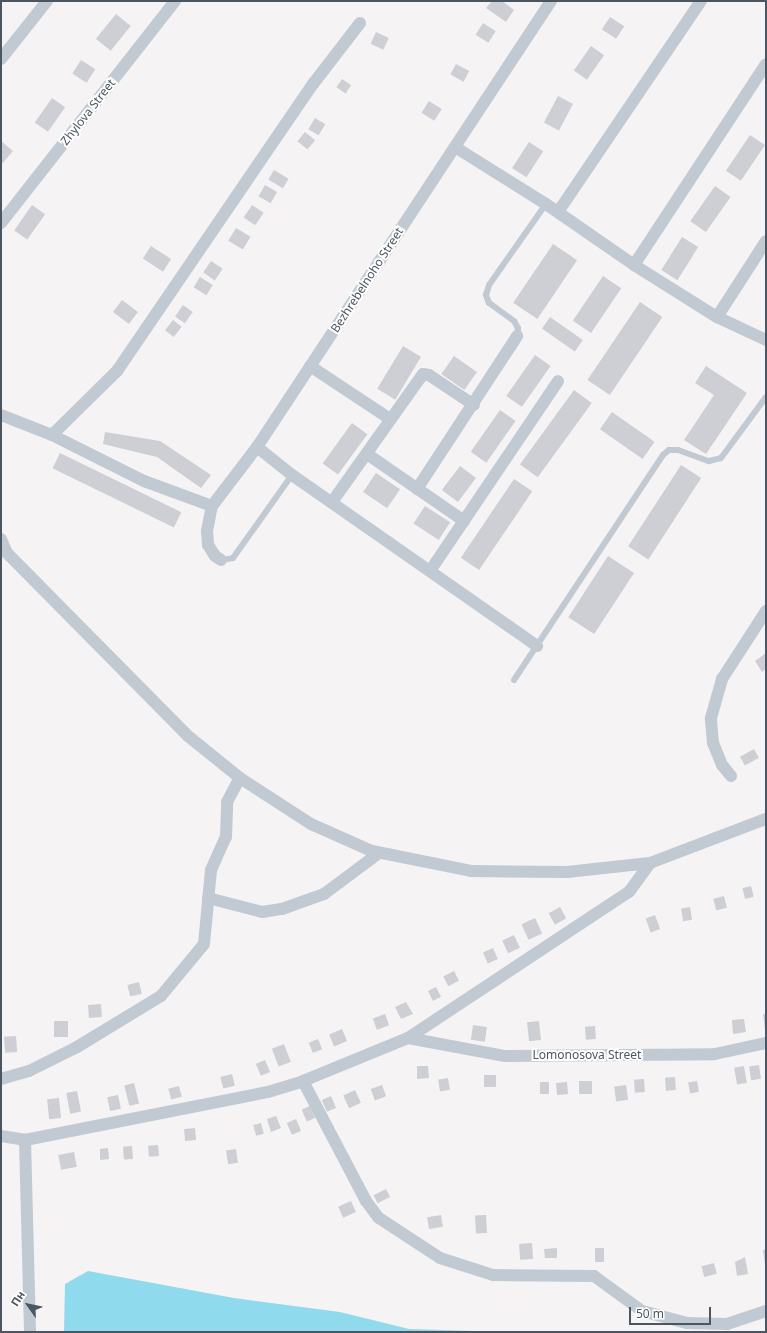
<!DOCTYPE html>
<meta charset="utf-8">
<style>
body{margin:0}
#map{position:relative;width:767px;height:1333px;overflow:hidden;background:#f5f3f3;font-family:"Noto Sans",sans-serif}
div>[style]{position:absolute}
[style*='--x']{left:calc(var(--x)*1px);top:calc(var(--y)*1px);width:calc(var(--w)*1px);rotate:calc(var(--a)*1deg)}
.water>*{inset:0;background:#90daee}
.building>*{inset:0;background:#cdcfd5;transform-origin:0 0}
.lane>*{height:6px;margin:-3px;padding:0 3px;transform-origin:3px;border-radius:3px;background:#c1cad2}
.street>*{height:12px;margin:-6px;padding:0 6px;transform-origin:6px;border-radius:6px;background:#c1cad2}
span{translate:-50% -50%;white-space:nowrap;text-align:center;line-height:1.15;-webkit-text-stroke:4px #fff;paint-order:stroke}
.street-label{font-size:12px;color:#4a5661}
.frame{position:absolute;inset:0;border:2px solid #4a5661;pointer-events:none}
.north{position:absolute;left:8px;top:1285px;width:40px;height:40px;-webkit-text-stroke:3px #fff;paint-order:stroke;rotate:303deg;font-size:11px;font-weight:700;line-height:16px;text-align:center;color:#4a5661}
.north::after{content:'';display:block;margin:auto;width:14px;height:18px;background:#4a5661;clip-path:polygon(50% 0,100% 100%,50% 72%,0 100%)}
.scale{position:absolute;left:629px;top:1307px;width:82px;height:18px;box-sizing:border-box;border:2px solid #4a5661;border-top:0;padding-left:5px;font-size:12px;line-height:14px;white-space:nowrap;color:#4a5661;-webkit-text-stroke:3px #fff;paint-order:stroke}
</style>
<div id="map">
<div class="water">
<div style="clip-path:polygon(88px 1271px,234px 1298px,340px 1312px,409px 1329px,507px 1332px,64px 1332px,65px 1284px)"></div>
</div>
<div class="building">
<div style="clip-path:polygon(492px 1px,502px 1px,514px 10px,506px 22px,486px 8px)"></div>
<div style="left:116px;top:14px;width:19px;height:32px;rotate:39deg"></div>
<div style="left:610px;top:17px;width:17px;height:15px;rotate:33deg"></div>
<div style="left:483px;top:23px;width:15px;height:14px;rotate:32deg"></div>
<div style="left:376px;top:32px;width:14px;height:13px;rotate:25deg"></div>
<div style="left:591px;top:46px;width:16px;height:30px;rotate:35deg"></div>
<div style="left:81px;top:60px;width:17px;height:16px;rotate:33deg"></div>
<div style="left:456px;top:64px;width:15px;height:12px;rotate:28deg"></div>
<div style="left:342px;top:79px;width:11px;height:10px;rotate:34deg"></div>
<div style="left:558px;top:96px;width:17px;height:30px;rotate:28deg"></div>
<div style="left:52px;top:98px;width:16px;height:30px;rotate:35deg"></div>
<div style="left:429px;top:101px;width:15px;height:14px;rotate:32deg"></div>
<div style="left:315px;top:118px;width:12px;height:13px;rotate:31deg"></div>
<div style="left:305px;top:132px;width:13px;height:12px;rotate:39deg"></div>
<div style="left:750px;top:135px;width:18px;height:43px;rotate:34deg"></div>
<div style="clip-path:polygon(1px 141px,13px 151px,1px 165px)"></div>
<div style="left:529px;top:142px;width:17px;height:31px;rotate:33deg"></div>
<div style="left:274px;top:170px;width:17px;height:11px;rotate:31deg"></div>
<div style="left:265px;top:185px;width:14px;height:13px;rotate:30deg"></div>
<div style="left:715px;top:186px;width:19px;height:43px;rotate:35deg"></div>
<div style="left:32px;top:205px;width:16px;height:31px;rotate:35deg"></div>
<div style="left:252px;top:205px;width:14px;height:15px;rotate:34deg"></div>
<div style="left:236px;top:228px;width:17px;height:15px;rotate:31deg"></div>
<div style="left:682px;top:237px;width:19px;height:39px;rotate:32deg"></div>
<div style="left:553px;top:244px;width:29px;height:71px;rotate:34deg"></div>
<div style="left:151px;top:246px;width:24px;height:15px;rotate:33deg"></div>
<div style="left:211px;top:261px;width:14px;height:14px;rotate:34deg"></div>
<div style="left:603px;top:276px;width:22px;height:54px;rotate:34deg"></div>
<div style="left:200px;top:277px;width:15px;height:12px;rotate:32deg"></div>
<div style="left:122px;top:300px;width:20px;height:15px;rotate:37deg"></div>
<div style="left:640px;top:302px;width:27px;height:94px;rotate:34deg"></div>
<div style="left:183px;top:305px;width:12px;height:14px;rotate:35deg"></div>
<div style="left:550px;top:317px;width:40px;height:14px;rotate:35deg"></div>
<div style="left:173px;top:320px;width:11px;height:13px;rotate:38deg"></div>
<div style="left:403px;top:346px;width:21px;height:50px;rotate:31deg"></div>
<div style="left:535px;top:355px;width:19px;height:50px;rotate:35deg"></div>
<div style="left:454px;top:356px;width:28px;height:22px;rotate:35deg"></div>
<div style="clip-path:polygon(706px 366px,747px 393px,706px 454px,684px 440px,714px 395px,695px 383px)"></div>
<div style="left:574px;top:390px;width:22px;height:92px;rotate:36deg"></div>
<div style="left:500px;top:410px;width:19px;height:51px;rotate:35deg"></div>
<div style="left:612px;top:412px;width:52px;height:21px;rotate:35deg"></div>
<div style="left:352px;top:423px;width:19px;height:50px;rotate:36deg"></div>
<div style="clip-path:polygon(105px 432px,160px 441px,211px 475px,201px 488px,157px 457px,103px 444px)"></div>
<div style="left:60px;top:453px;width:135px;height:17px;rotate:26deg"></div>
<div style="left:681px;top:465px;width:24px;height:97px;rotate:33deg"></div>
<div style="left:460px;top:466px;width:20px;height:30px;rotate:37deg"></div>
<div style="left:376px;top:473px;width:29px;height:23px;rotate:34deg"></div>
<div style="left:514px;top:479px;width:22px;height:95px;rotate:34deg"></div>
<div style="left:425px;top:506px;width:30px;height:21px;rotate:33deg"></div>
<div style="left:608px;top:556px;width:31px;height:73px;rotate:33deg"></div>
<div style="clip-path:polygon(766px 653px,766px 669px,762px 672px,755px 661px)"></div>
<div style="left:754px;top:749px;width:10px;height:16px;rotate:61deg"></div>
<div style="left:751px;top:886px;width:11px;height:9px;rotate:75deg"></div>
<div style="left:724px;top:896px;width:12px;height:11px;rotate:76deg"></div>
<div style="left:560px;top:907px;width:13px;height:13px;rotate:61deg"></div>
<div style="left:690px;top:907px;width:13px;height:9px;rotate:81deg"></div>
<div style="left:655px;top:915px;width:15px;height:10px;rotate:70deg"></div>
<div style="left:535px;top:918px;width:17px;height:15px;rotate:65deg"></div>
<div style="left:514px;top:935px;width:14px;height:13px;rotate:65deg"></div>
<div style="left:493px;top:948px;width:12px;height:11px;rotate:66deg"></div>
<div style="left:454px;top:971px;width:11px;height:12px;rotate:63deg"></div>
<div style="left:139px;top:982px;width:12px;height:12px;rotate:76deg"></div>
<div style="left:436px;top:987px;width:11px;height:9px;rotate:63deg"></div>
<div style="clip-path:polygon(406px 1002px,413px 1014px,401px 1019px,395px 1007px)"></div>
<div style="left:101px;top:1004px;width:13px;height:13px;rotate:86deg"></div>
<div style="left:385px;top:1014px;width:12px;height:13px;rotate:70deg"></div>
<div style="clip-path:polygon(763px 1014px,766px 1014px,766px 1030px,765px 1030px)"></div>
<div style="clip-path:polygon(744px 1019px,746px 1032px,733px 1034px,732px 1020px)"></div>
<div style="left:54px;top:1021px;width:14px;height:16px"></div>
<div style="left:539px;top:1021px;width:19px;height:12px;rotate:84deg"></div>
<div style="left:473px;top:1025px;width:14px;height:15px;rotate:8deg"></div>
<div style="left:595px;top:1026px;width:13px;height:10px;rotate:86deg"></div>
<div style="left:342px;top:1029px;width:13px;height:14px;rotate:67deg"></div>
<div style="left:16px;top:1036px;width:16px;height:12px;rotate:86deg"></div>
<div style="left:318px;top:1039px;width:11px;height:10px;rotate:68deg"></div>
<div style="left:284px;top:1044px;width:19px;height:13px;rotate:69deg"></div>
<div style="left:265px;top:1060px;width:13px;height:10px;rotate:67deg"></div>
<div style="left:759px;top:1065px;width:14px;height:10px;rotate:82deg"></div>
<div style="clip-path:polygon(417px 1066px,428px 1066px,429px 1078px,417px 1079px)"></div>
<div style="left:744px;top:1066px;width:17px;height:10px;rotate:80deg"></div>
<div style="left:232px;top:1074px;width:12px;height:12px;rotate:76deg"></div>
<div style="left:484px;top:1075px;width:12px;height:12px"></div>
<div style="left:675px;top:1077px;width:13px;height:10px;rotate:86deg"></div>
<div style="left:448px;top:1078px;width:12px;height:10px;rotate:81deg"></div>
<div style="left:644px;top:1079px;width:13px;height:10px;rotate:86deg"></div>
<div style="left:592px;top:1081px;width:13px;height:13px;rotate:90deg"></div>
<div style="left:697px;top:1081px;width:11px;height:9px;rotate:80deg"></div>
<div style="left:540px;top:1082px;width:9px;height:12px"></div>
<div style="left:567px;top:1082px;width:12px;height:11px;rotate:85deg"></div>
<div style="left:134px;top:1083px;width:21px;height:10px;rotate:76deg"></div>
<div style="left:382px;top:1085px;width:12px;height:12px;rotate:70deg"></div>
<div style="left:626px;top:1085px;width:15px;height:12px;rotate:82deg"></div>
<div style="left:179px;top:1086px;width:11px;height:11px;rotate:75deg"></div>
<div style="left:355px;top:1090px;width:14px;height:13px;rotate:65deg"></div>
<div style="left:77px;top:1091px;width:21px;height:11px;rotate:79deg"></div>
<div style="left:118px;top:1095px;width:14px;height:11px;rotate:78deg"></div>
<div style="left:331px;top:1096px;width:13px;height:10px;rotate:67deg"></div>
<div style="left:59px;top:1098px;width:20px;height:12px;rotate:84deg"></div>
<div style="left:310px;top:1106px;width:13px;height:9px;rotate:67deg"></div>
<div style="clip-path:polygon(276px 1116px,281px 1128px,271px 1132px,267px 1119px)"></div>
<div style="left:296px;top:1119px;width:13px;height:10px;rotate:67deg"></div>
<div style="left:261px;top:1123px;width:11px;height:8px;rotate:75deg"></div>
<div style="left:195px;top:1128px;width:12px;height:11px;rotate:85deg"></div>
<div style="left:158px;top:1145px;width:11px;height:10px;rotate:85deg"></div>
<div style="left:132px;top:1146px;width:13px;height:9px;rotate:86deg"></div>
<div style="clip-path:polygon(108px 1148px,109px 1159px,100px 1160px,100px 1149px)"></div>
<div style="left:236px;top:1149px;width:14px;height:10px;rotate:82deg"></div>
<div style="left:74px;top:1152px;width:15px;height:16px;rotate:79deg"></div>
<div style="left:386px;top:1189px;width:9px;height:14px;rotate:63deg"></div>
<div style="left:351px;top:1201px;width:12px;height:14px;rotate:66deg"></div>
<div style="left:441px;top:1215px;width:12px;height:14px;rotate:81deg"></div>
<div style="left:486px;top:1215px;width:18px;height:11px;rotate:87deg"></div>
<div style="left:532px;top:1243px;width:16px;height:13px;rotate:86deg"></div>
<div style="clip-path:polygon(557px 1248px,557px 1258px,545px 1258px,544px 1249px)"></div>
<div style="left:595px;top:1248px;width:9px;height:14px"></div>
<div style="clip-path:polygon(766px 1249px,766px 1265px,765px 1265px,763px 1250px)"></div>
<div style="clip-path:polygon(745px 1257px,748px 1274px,737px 1276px,735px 1262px)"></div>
<div style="left:714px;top:1263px;width:11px;height:13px;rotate:75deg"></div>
</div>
<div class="lane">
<div style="--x:517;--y:336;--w:8;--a:-83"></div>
<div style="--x:518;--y:328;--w:8;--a:-120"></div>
<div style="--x:514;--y:321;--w:31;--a:-144"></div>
<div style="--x:489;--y:303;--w:9;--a:-111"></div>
<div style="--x:486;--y:295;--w:10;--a:-73"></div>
<div style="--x:489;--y:285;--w:99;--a:-54.9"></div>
<div style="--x:221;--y:560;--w:12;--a:-9"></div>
<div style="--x:233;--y:558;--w:102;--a:-54.6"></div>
<div style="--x:514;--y:680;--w:270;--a:-56.5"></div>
<div style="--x:663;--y:455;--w:8;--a:-40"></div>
<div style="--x:669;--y:450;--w:9;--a:0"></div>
<div style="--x:678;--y:450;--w:33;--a:20"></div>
<div style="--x:709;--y:461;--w:12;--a:-14"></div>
<div style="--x:721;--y:458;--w:76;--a:-53.6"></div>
</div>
<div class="street">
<div style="--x:1;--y:59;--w:74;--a:-51.6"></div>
<div style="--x:455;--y:147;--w:107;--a:32.1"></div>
<div style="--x:546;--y:204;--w:107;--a:34.7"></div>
<div style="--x:634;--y:265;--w:98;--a:32.1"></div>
<div style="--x:717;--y:317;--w:54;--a:25.1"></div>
<div style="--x:558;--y:212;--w:255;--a:-55.9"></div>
<div style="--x:1;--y:223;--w:282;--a:-51.9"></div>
<div style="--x:634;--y:265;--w:240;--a:-56.7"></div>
<div style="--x:717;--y:317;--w:90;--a:-57.2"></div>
<div style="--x:310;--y:366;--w:96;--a:33.5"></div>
<div style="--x:1;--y:415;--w:55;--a:21.4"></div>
<div style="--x:52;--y:435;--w:103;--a:26.6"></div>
<div style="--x:144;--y:481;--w:72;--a:20.2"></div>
<div style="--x:52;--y:435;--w:91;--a:-44.6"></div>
<div style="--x:117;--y:371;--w:348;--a:-55.7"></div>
<div style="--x:313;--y:84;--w:77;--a:-52.4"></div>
<div style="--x:257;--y:447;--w:45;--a:38.7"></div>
<div style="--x:292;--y:475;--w:299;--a:34.9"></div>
<div style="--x:367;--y:454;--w:118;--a:34.6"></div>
<div style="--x:417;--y:489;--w:183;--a:-56.8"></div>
<div style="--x:332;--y:502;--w:157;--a:-54.6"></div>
<div style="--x:423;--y:374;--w:6;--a:9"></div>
<div style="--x:429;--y:375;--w:54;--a:33.7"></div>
<div style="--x:1;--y:539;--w:15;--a:67"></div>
<div style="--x:7;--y:553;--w:257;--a:45.3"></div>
<div style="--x:188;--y:736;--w:67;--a:38.9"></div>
<div style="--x:240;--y:778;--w:85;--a:32.9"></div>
<div style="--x:311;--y:824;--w:67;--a:23.9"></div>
<div style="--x:372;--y:851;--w:101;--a:11.4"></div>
<div style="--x:471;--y:871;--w:96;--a:0.6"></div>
<div style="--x:567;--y:872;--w:83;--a:-6.2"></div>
<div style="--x:650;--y:863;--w:124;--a:-20.8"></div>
<div style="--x:221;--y:560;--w:7;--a:-146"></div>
<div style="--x:215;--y:556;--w:13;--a:-122"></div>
<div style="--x:208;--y:545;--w:14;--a:-94"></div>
<div style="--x:207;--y:531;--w:25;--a:-79"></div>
<div style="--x:212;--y:506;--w:74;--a:-52.7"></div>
<div style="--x:257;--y:447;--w:534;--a:-56.61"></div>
<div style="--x:430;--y:571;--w:229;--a:-56"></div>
<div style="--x:731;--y:776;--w:14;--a:-129"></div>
<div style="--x:722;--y:765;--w:24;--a:-112"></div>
<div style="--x:713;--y:743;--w:25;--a:-95"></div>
<div style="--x:711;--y:718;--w:41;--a:-74.2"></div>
<div style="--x:722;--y:679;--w:81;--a:-57.1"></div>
<div style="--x:208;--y:898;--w:56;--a:14.5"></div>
<div style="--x:262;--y:912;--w:20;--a:-9"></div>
<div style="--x:282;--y:909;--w:45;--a:-19.7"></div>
<div style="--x:324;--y:894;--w:69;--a:-36.7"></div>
<div style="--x:408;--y:1038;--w:99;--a:10.5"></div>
<div style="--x:505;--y:1056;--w:210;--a:-0.5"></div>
<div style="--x:715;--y:1054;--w:52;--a:-12.2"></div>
<div style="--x:1;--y:1079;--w:29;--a:-16"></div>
<div style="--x:29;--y:1071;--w:54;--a:-26.6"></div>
<div style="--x:77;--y:1047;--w:98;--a:-31.3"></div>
<div style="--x:161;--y:996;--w:67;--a:-50.4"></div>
<div style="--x:204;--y:944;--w:74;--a:-84.6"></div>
<div style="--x:211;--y:870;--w:36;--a:-66"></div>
<div style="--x:226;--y:837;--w:35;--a:-88"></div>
<div style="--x:227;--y:802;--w:27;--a:-62"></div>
<div style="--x:303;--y:1081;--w:136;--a:62.3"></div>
<div style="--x:366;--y:1201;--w:21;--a:53"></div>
<div style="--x:379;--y:1218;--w:73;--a:33.3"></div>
<div style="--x:440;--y:1258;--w:56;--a:17.8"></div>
<div style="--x:493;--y:1275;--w:101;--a:0.6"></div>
<div style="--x:594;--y:1276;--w:59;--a:36.1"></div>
<div style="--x:642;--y:1311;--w:47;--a:14.9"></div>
<div style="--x:687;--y:1323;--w:40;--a:1.4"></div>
<div style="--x:727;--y:1324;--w:41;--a:-18.4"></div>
<div style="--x:1;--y:1136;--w:24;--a:9"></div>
<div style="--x:25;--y:1140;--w:248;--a:-11.2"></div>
<div style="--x:268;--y:1092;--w:37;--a:-17"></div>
<div style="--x:303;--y:1081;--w:113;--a:-22.3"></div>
<div style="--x:408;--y:1038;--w:265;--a:-33.5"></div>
<div style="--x:629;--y:892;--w:36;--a:-54"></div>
<div style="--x:25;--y:1140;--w:192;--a:88.5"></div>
</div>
<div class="street-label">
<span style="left:88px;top:112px;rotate:-52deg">Zhylova Street</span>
<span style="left:367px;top:280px;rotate:-57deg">Bezhrebelnoho Street</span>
<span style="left:587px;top:1055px">Lomonosova Street</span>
</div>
<div class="frame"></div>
<div class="north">Пн</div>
<div class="scale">50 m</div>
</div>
